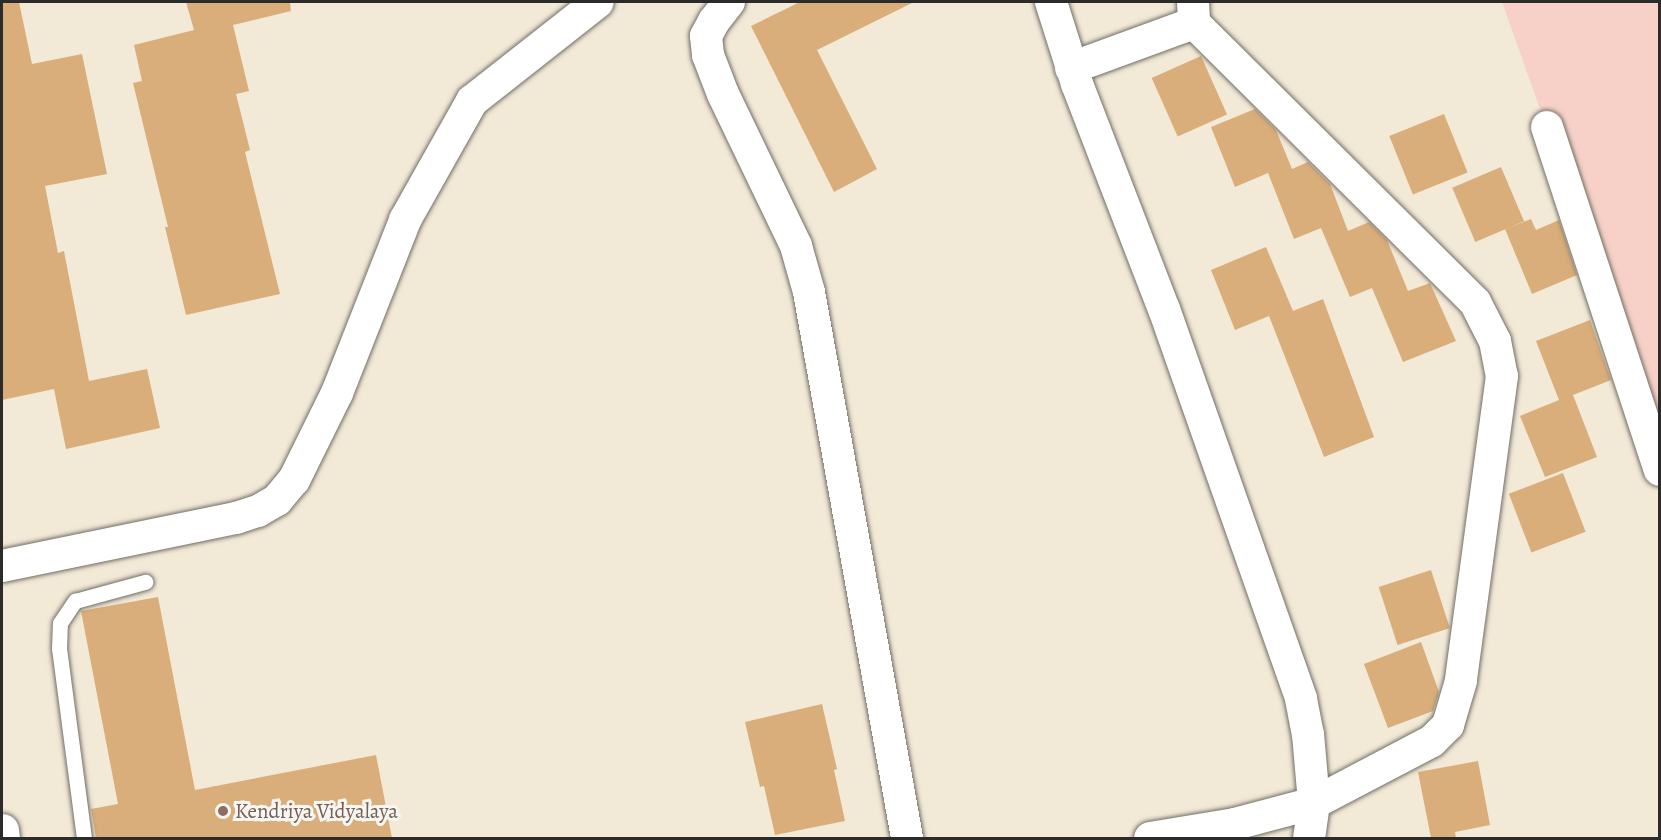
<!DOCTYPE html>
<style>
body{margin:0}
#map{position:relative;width:1661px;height:840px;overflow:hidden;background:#f2e9d6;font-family:Alegreya,serif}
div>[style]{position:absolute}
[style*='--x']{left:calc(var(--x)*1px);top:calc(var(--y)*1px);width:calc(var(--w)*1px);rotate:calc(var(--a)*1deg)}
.built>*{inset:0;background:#f7d1c7}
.building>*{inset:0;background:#daae7a;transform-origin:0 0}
.roads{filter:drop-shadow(0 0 2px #716e67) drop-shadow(0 0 2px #716e67)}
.service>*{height:15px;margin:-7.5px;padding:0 7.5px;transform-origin:7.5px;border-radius:7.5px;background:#fff}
.minor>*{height:32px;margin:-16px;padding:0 16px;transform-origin:16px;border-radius:16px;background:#fff}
.tertiary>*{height:33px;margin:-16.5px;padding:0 16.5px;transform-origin:16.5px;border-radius:16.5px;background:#fff}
.dots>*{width:16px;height:16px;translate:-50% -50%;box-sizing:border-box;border:3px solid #f6f6f2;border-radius:50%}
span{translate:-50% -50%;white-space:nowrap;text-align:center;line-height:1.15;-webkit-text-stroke:6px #f6f6f2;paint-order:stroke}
.education-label{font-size:21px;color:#785e54}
.left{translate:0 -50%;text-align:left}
.frame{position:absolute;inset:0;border:3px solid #2b2b2b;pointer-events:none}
</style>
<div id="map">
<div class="built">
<div style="clip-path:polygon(1502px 2px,1659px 2px,1659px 444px)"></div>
</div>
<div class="building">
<div style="clip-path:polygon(2px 2px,19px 2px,32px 64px,82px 54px,107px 174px,45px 186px,58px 253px,64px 251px,89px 381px,147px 369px,160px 428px,66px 449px,54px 389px,2px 400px)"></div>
<div style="clip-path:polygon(186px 2px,290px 2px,291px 11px,233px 25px,249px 91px,236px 94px,250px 150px,245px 152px,280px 294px,186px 315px,165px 227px,168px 227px,133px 83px,142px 81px,134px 45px,194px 30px)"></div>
<div style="clip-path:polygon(800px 2px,914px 2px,817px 50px,877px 169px,834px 192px,751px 26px)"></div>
<div style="left:1201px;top:56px;width:64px;height:54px;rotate:66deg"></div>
<div style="clip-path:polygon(1255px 109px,1276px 130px,1292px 169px,1308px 162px,1330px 184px,1348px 231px,1369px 222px,1387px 240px,1408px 291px,1430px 283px,1456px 341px,1403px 362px,1372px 288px,1350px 297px,1321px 228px,1294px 239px,1268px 173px,1235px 187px,1211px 127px)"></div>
<div style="left:1444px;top:114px;width:63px;height:59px;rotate:68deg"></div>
<div style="left:1501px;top:167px;width:59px;height:53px;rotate:67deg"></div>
<div style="clip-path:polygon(1531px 219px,1536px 230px,1559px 220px,1577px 275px,1532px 294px,1505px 229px)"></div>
<div style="clip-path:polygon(1266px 247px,1293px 311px,1323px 299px,1374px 437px,1324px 457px,1269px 316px,1235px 330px,1211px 270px)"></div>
<div style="clip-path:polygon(1590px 320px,1611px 380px,1573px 395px,1597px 457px,1545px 477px,1520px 416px,1559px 400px,1536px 341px)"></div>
<div style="left:1563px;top:473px;width:63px;height:58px;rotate:69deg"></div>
<div style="left:1431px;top:570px;width:61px;height:55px;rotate:72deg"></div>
<div style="clip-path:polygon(158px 597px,195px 790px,376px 755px,392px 838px,96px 838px,91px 809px,118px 804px,81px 611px)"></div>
<div style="clip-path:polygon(1421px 642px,1439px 692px,1433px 711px,1388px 728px,1364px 664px)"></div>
<div style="clip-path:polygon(822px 704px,837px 769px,834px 770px,845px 821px,775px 835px,764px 786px,760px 787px,745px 722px)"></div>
<div style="clip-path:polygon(1478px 761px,1490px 825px,1455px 832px,1456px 838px,1431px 838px,1418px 772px)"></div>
</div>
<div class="roads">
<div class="service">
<div style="--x:84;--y:838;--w:191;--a:-97.5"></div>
<div style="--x:59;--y:649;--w:26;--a:-88"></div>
<div style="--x:60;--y:623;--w:27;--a:-56"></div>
<div style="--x:75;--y:601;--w:73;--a:-15.2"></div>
</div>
<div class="minor">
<div style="--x:729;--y:2;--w:24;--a:128"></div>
<div style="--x:714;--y:21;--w:17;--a:118"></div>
<div style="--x:706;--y:36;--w:19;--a:84"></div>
<div style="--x:708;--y:55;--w:42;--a:69"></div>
<div style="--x:723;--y:94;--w:169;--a:64.3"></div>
<div style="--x:796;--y:246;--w:48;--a:74.2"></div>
<div style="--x:809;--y:292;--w:555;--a:79.82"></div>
<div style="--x:1051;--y:2;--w:86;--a:72.4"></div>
<div style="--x:1077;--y:84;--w:241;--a:68.9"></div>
<div style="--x:1164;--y:309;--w:413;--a:70.6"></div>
<div style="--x:1301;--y:699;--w:36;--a:79"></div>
<div style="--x:1308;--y:734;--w:69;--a:85"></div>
<div style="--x:1314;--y:803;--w:82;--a:165.1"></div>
<div style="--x:1235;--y:824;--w:86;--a:170.6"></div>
<div style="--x:1193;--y:2;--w:21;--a:87"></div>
<div style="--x:1194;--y:23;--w:396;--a:44.8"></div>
<div style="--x:1475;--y:302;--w:44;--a:62.9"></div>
<div style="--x:1495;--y:341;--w:36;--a:79"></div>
<div style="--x:1502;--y:376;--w:308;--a:97.7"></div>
<div style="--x:1461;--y:681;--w:46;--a:106.5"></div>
<div style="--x:1448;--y:725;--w:23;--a:135"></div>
<div style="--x:1432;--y:741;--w:133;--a:152.3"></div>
<div style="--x:1314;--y:803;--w:35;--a:98"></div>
<div style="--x:1071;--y:68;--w:131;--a:-20.1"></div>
<div style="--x:1547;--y:127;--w:361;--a:71.8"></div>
<div style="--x:2;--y:566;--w:239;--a:-11.6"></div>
<div style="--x:236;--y:518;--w:23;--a:-18"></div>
<div style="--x:258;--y:511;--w:22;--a:-30"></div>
<div style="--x:277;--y:500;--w:26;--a:-50"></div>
<div style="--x:294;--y:480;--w:97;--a:-63.7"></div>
<div style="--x:337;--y:393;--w:186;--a:-68.5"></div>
<div style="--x:405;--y:220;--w:137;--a:-60.6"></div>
<div style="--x:472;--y:101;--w:160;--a:-38.2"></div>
</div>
<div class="tertiary">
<div style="--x:2;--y:830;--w:8;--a:83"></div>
</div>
</div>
<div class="dots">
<div style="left:223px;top:811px;background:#8d6e63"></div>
</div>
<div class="education-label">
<span class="left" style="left:235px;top:811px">Kendriya Vidyalaya</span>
</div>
<div class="frame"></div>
</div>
